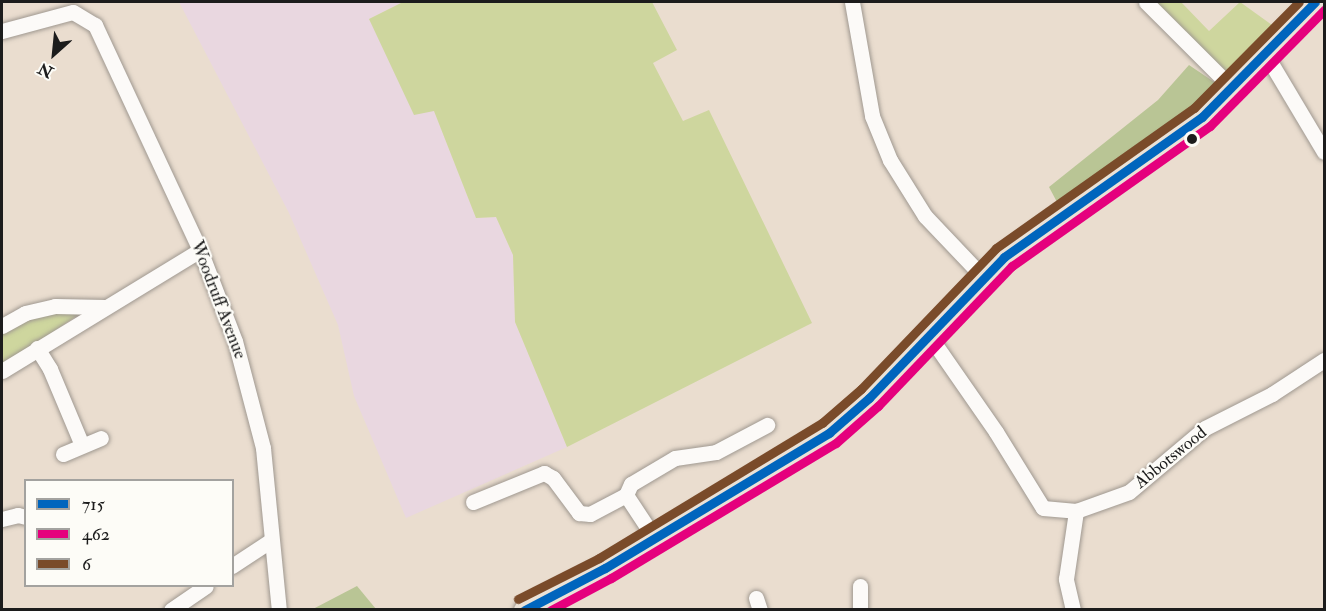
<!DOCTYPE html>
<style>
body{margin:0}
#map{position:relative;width:1326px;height:611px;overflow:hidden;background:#eaddcf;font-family:"IM FELL Double Pica",serif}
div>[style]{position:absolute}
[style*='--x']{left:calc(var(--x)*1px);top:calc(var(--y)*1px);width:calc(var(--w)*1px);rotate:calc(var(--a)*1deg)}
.built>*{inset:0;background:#e9d7e0}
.green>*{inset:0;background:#ced69e}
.forest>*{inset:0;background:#b9c595}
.roads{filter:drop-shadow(0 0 2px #9f9890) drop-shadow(0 0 2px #9f9890)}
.minor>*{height:15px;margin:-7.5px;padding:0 7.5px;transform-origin:7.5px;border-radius:7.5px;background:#fcfaf8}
.major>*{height:20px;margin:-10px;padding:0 10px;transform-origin:10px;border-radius:10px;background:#ebe2d7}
.bus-1>*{height:9px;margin:-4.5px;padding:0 4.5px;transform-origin:4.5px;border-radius:4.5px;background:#0065bd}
.bus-2>*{height:9px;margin:-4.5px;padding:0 4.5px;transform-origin:4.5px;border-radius:4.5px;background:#e5007d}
.bus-3>*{height:9px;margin:-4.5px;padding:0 4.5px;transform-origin:4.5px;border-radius:4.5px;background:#7a4b2a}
.dots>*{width:16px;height:16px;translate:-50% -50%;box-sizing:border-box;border:3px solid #fdfcf7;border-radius:50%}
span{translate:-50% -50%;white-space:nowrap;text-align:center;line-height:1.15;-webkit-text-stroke:4.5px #fdfcf7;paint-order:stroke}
.street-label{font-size:18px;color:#1c1c1c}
.frame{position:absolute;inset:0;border:3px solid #1c1c1c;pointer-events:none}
.legend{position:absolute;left:24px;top:479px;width:210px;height:108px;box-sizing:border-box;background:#fdfcf7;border:2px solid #a3a29f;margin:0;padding:8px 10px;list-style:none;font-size:18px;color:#1c1c1c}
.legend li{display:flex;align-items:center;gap:12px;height:30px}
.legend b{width:30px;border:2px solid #a3a29f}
.north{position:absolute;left:24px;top:24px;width:60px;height:60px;-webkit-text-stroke:4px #fdfcf7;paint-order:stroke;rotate:207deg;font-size:16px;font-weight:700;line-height:24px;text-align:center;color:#1c1c1c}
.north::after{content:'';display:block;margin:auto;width:21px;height:27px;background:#1c1c1c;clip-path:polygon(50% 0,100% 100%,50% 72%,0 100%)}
</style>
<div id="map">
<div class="built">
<div style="clip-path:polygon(179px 2px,403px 2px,369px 19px,434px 111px,476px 218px,496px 217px,513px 255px,515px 322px,567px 447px,406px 518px,354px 396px,338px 325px,289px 213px)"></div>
</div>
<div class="green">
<div style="clip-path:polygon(403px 2px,652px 2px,677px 50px,653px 63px,683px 121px,709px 110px,812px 323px,567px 447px,515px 322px,513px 255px,496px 217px,476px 218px,434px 111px,414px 115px,369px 19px)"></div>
<div style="clip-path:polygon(1153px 2px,1181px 2px,1209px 31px,1240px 2px,1276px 28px,1230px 75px)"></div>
<div style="clip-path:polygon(50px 310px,81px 313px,2px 366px,2px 330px)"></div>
</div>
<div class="forest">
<div style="clip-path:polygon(1189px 65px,1223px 88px,1202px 117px,1190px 110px,1058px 204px,1049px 187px,1158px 100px)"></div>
<div style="clip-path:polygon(357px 586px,376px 609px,313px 609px)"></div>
</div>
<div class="roads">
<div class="minor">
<div style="--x:852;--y:2;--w:116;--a:80"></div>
<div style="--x:872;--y:116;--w:48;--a:67.8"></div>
<div style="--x:890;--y:160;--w:66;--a:58"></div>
<div style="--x:925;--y:216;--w:83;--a:46.5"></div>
<div style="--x:1146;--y:2;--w:123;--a:45"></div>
<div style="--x:2;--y:31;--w:73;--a:-15"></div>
<div style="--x:73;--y:12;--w:26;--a:31"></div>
<div style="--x:95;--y:25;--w:248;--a:65"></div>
<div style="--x:200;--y:250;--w:97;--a:69"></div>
<div style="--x:235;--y:341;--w:111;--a:75.3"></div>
<div style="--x:263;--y:448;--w:163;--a:84.4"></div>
<div style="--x:1265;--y:53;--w:115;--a:59.2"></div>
<div style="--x:2;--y:326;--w:26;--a:-29"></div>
<div style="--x:25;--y:313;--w:31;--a:-13"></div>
<div style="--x:55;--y:306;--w:50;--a:1.1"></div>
<div style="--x:928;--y:334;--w:119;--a:55.2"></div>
<div style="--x:996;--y:432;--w:89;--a:58.3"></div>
<div style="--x:1043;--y:508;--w:33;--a:5"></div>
<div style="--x:1076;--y:511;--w:56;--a:-19.7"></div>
<div style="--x:1129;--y:492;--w:99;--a:-40.1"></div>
<div style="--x:1205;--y:428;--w:75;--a:-26.9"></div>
<div style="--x:1272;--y:394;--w:62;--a:-33.2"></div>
<div style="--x:37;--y:348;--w:25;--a:58"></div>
<div style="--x:50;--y:369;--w:82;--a:67.2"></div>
<div style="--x:2;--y:371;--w:232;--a:-31.4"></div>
<div style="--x:63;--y:454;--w:41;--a:-22.8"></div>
<div style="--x:626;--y:495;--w:12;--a:-66"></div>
<div style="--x:631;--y:484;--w:51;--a:-30.6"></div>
<div style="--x:675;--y:458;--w:41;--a:-8.3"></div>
<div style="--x:716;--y:452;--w:58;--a:-27.9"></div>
<div style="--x:473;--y:502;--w:77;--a:-22.2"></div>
<div style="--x:544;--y:473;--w:10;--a:29"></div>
<div style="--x:553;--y:478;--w:44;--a:53.4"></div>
<div style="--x:579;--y:513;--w:11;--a:5"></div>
<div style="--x:590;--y:514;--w:41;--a:-27.8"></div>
<div style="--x:626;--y:495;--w:53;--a:56.6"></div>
<div style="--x:2;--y:519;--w:16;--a:-14"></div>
<div style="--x:18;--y:515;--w:8;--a:14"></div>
<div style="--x:232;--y:566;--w:45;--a:-33.3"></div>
<div style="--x:756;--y:598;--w:13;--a:72"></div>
<div style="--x:171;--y:610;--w:42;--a:-34.4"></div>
<div style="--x:860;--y:610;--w:24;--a:-90"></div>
<div style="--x:1073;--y:610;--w:32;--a:-103"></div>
<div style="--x:1066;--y:579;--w:69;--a:-81.6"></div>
</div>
<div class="major">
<div style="--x:524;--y:610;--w:91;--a:-27.4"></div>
<div style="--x:605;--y:568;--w:262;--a:-31.1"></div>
<div style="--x:829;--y:433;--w:53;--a:-41.2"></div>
<div style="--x:869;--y:398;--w:195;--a:-46.2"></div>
<div style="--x:1004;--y:257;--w:242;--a:-35.3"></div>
<div style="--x:1202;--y:117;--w:161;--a:-45.5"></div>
</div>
</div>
<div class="bus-1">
<div style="--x:525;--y:610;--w:90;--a:-27.7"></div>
<div style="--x:605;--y:568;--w:262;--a:-31.1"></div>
<div style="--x:829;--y:433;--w:53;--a:-41.2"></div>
<div style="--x:869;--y:398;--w:195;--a:-46.2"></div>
<div style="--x:1004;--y:257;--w:242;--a:-35.3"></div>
<div style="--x:1202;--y:117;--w:161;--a:-45.5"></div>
</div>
<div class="bus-2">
<div style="--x:551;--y:610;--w:68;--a:-28.1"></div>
<div style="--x:611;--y:578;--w:262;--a:-31"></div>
<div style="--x:836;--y:443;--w:56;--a:-41.4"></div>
<div style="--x:878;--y:406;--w:194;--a:-46.3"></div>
<div style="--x:1012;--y:266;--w:242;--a:-35.3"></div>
<div style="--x:1210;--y:126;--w:163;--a:-45.5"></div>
</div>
<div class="bus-3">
<div style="--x:518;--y:599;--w:91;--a:-26.8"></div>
<div style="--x:599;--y:558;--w:261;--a:-31.2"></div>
<div style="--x:822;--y:423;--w:52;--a:-41.1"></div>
<div style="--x:861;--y:389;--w:195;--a:-46.2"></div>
<div style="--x:996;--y:248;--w:242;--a:-35.3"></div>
<div style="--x:1194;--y:108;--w:149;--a:-45.3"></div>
</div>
<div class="dots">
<div style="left:1192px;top:139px;background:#1c1c1c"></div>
</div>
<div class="street-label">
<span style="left:218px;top:300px;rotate:69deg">Woodruff Avenue</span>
<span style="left:1171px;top:458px;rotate:-39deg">Abbotswood</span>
</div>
<div class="frame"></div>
<ul class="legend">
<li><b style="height:8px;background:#0065bd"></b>715</li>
<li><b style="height:8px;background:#e5007d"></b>462</li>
<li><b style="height:8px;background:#7a4b2a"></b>6</li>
</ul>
<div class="north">N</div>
</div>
